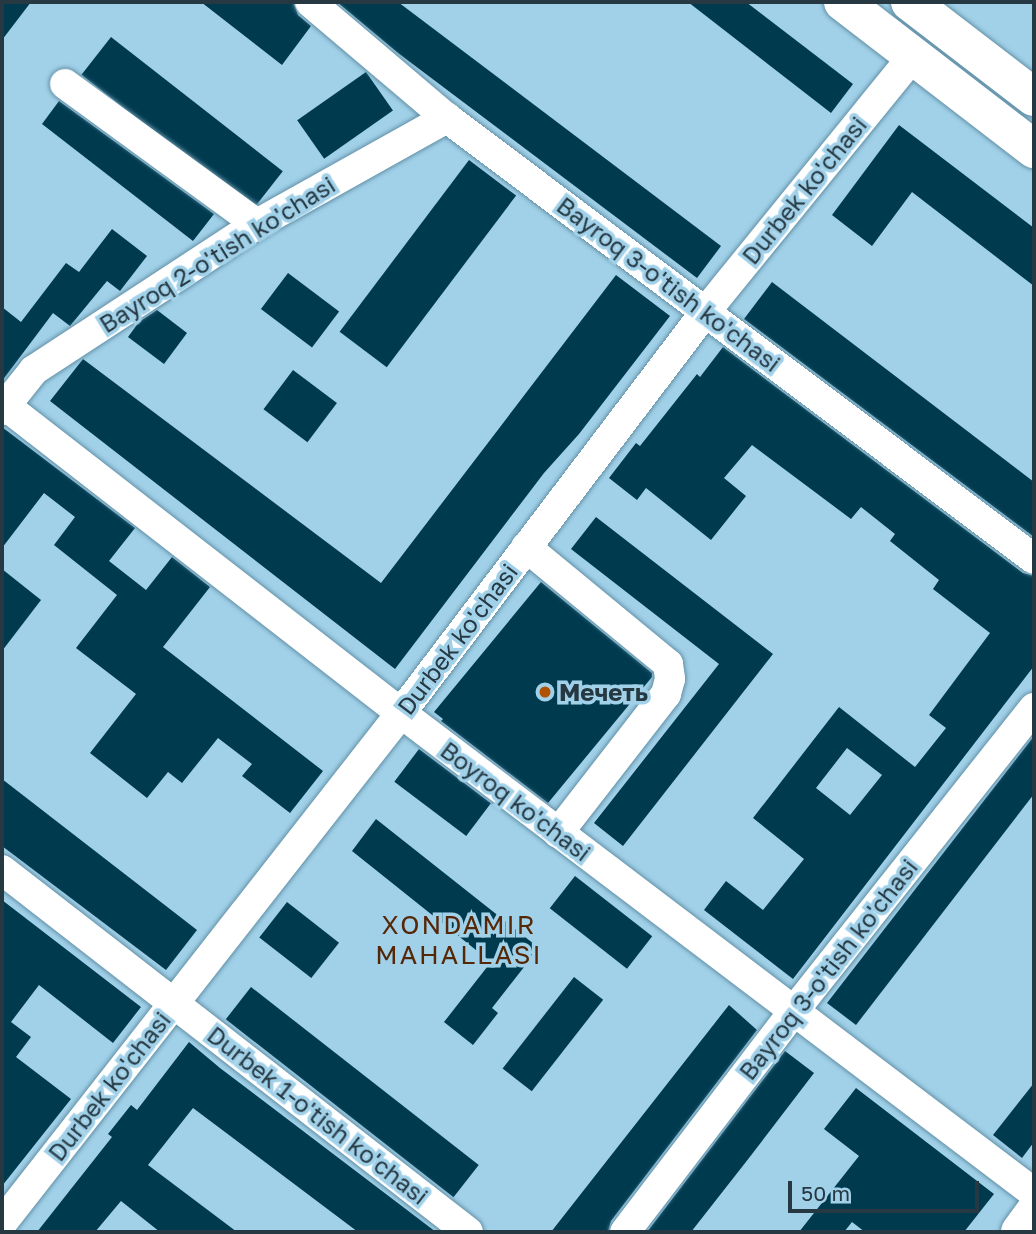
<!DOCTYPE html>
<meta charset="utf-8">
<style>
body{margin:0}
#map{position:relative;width:1036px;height:1234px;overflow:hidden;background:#a1d1e9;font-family:"Golos Text",sans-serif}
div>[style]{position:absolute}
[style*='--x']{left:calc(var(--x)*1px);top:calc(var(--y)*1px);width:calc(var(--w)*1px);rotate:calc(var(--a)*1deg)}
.building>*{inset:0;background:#003a4f;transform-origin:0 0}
.roads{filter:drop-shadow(0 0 2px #6290a6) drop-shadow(0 0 2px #6290a6)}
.street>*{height:30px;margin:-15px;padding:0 15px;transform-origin:15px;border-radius:15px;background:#fff}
.secondary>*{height:38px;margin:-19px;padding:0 19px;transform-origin:19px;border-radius:19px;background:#fff}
.dots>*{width:19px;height:19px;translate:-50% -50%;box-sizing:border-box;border:4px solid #a1d1e9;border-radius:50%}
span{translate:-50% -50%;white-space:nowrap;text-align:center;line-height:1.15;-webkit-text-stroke:7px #a1d1e9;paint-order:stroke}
.street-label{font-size:24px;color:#263943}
.poi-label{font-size:24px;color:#263943;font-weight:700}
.left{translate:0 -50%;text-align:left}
.neighbourhood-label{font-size:26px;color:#552707;letter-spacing:2px}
.frame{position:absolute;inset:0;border:4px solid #263943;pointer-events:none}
.scale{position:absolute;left:788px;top:1181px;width:191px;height:32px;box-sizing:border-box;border:4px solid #263943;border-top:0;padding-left:9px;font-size:21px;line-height:24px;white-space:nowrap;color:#263943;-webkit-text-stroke:5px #a1d1e9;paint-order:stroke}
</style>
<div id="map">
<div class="building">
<div style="clip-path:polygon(2px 2px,31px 2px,2px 40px)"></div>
<div style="clip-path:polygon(201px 2px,293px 2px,298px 15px,311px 26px,282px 65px)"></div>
<div style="clip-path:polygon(337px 2px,398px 2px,721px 246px,697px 278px,398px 53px)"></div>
<div style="clip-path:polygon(688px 2px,746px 2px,853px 84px,831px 113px)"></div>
<div style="left:111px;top:37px;width:218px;height:48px;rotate:38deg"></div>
<div style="left:366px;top:72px;width:47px;height:84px;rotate:55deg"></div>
<div style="clip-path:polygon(59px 101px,214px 214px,193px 241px,42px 124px)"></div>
<div style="clip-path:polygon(899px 125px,1034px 228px,1034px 286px,912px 192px,872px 246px,832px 215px)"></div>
<div style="left:469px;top:160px;width:59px;height:215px;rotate:37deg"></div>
<div style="clip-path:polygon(112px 229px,147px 256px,120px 291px,107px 281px,70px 326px,53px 313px,2px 381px,2px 307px,21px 322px,66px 263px,79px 272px)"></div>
<div style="left:288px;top:273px;width:64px;height:45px;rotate:37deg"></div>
<div style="clip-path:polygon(616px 275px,670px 316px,579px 434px,544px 473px,395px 669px,50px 401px,83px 359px,381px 583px)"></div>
<div style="clip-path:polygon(772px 282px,1034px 482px,1034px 537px,744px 319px)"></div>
<div style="clip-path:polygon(157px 310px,187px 333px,164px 364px,128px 337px,139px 322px)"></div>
<div style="clip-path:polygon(evenodd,723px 347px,1023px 573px,1034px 576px,1034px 666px,793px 979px,704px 910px,726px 881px,763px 910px,804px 859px,753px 818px,839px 707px,915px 767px,946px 728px,929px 715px,990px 633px,933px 589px,939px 580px,890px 541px,895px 534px,861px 507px,851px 519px,752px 445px,724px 478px,746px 496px,711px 540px,646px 488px,637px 500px,609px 478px,636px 443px,640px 446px,697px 374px,700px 377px,723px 347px,847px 748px,882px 775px,850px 815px,816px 788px,847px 748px)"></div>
<div style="left:293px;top:370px;width:55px;height:49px;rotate:37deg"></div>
<div style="clip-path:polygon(2px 427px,135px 528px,109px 561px,146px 590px,172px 557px,210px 587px,163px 647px,323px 771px,290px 813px,242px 776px,252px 764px,218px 738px,182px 783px,168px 772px,147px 798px,90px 753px,136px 694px,76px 648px,117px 595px,54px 545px,75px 517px,44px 493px,2px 548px)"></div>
<div style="clip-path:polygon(596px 517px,773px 654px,623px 846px,594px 823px,719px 664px,571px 549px)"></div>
<div style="clip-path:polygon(2px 569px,41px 600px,2px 651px)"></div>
<div style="clip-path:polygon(541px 582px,652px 673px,652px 677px,548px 803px,441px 721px,443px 719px,434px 712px)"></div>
<div style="clip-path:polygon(1034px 736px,1034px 794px,856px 1025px,827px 1003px)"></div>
<div style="left:419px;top:749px;width:90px;height:41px;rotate:37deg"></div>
<div style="clip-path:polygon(2px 779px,197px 930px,166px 970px,2px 846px)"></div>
<div style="clip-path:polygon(376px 819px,539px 948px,492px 1008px,498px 1013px,473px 1045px,444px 1022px,491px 962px,352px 851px)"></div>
<div style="left:575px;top:876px;width:98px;height:41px;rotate:38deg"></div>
<div style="clip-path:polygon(2px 900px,141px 1007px,113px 1043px,39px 985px,11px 1022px,31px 1037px,16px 1057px,71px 1099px,2px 1186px)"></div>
<div style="left:287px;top:902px;width:66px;height:45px;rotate:38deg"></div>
<div style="left:574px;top:977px;width:37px;height:116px;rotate:38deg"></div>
<div style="left:251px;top:987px;width:289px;height:41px;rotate:38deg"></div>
<div style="clip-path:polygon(729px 1005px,757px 1030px,611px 1221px,608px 1232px,551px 1232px)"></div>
<div style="clip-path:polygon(189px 1042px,220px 1068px,436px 1232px,358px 1232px,193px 1108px,148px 1165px,237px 1232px,160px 1232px,121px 1201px,95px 1232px,37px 1232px,112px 1137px,108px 1134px,131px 1105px,137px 1110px)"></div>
<div style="clip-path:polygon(785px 1051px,814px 1073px,749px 1158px,691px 1232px,647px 1232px)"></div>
<div style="clip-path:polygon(1034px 1083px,1034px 1142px,1022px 1158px,993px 1135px)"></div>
<div style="clip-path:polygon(856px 1088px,994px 1194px,964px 1232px,865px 1232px,852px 1222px,844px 1232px,799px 1232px,859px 1156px,824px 1129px)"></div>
</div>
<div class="roads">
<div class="street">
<div style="--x:310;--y:2;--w:180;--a:40.3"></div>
<div style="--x:447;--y:118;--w:734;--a:36.92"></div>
<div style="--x:65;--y:84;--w:238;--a:36.1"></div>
<div style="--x:2;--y:403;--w:505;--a:37.85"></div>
<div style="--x:401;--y:713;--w:794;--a:37.17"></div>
<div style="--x:2;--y:410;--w:51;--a:-51.3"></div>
<div style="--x:34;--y:370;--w:267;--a:-33.2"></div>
<div style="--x:257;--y:224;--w:218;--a:-29.2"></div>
<div style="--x:526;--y:547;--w:184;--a:39.5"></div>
<div style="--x:668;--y:664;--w:15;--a:82"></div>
<div style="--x:670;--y:679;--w:16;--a:105"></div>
<div style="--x:666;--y:694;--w:176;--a:127.8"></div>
<div style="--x:2;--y:870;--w:590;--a:37.84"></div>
<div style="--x:2;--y:1223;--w:648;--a:-51.96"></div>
<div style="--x:401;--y:713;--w:505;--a:-52.81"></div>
<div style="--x:706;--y:311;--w:328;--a:-50.9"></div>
<div style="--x:625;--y:1232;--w:277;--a:-52.6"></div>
<div style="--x:793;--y:1012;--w:388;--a:-51.6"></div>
</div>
<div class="secondary">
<div style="--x:843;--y:2;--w:241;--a:37.6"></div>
<div style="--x:910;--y:2;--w:156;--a:37.5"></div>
<div style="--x:1020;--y:1232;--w:24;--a:-54"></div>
</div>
</div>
<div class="dots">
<div style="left:545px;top:692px;background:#b05201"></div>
</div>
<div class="street-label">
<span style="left:804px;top:190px;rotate:-51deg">Durbek ko'chasi</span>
<span style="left:217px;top:254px;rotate:-32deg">Bayroq 2-o'tish ko'chasi</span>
<span style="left:669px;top:284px;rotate:37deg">Bayroq 3-o'tish ko'chasi</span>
<span style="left:457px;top:639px;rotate:-53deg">Durbek ko'chasi</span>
<span style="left:516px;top:801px;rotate:37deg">Boyroq ko'chasi</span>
<span style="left:828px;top:969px;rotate:-52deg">Bayroq 3-o'tish ko'chasi</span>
<span style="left:109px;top:1086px;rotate:-52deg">Durbek ko'chasi</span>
<span style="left:318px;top:1115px;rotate:38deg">Durbek 1-o'tish ko'chasi</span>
</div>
<div class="poi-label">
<span class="left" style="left:559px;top:692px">Мечеть</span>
</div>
<div class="neighbourhood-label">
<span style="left:459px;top:940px">XONDAMIR<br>MAHALLASI</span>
</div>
<div class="frame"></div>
<div class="scale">50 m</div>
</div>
